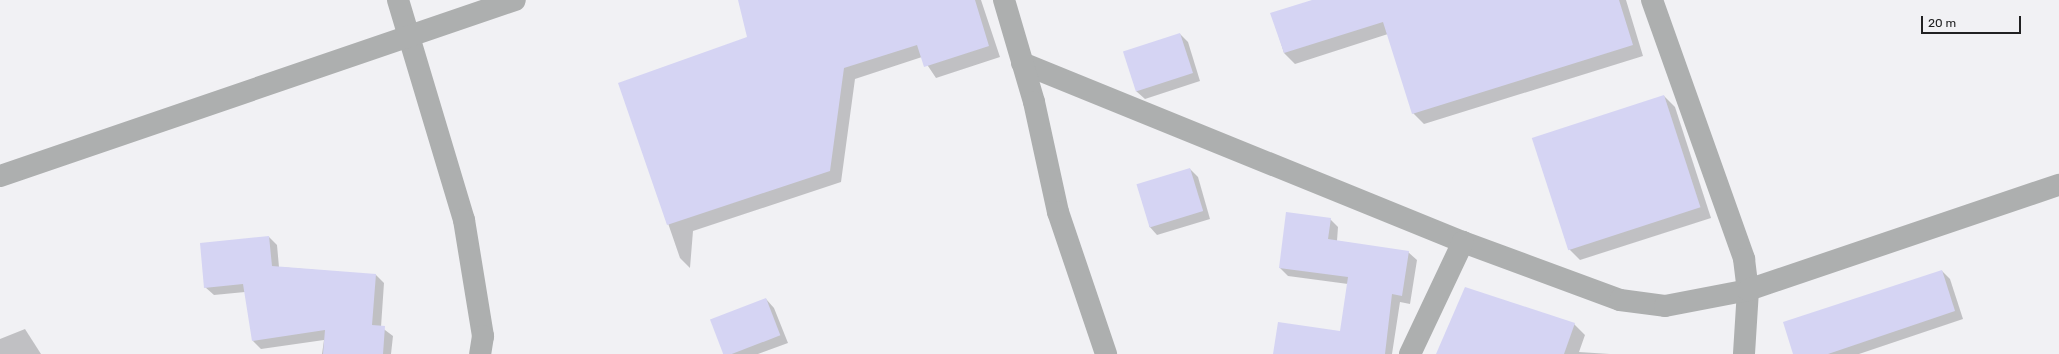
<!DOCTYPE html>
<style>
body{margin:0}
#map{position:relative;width:2059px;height:354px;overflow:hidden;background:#f1f1f4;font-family:Rubik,sans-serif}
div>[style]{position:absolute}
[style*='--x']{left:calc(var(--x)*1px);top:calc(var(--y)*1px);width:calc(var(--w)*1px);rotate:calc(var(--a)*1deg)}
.shadow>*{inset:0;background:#0003}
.building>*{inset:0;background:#d5d4f3;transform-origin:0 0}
.minor>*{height:22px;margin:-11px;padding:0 11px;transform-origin:11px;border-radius:11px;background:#adafaf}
.tertiary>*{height:22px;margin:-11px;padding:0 11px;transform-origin:11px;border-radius:11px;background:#adafaf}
span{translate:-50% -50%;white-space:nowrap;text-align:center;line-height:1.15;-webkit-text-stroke:4px #f1f1f4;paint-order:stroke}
.scale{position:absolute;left:1921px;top:16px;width:100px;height:18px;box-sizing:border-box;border:2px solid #212122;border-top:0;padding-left:5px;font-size:12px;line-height:14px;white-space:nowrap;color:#212122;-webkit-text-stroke:3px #f1f1f4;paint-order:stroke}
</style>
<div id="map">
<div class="shadow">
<div style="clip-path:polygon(739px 0,981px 0,1000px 57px,936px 78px,922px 57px,855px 79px,841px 182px,693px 231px,690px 268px,680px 258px,620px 84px,748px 38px)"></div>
<div style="clip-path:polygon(1316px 0,1626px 0,1643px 56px,1424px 124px,1413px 113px,1388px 34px,1295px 64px,1284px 53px,1272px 14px)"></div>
<div style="clip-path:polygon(1180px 34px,1188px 42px,1200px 81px,1145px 99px,1136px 91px)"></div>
<div style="clip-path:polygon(1664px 96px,1675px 107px,1711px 218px,1580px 260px,1569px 249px)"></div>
<div style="clip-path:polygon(1190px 169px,1198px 177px,1210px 219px,1157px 235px,1149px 226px)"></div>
<div style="clip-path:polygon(1330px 219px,1338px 227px,1337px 241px,1408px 252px,1417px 260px,1410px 304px,1400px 302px,1392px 354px,1274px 354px,1341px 332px,1348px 284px,1288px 276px,1280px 268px)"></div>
<div style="clip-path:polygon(269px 237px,277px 245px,279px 267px,376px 275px,384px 283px,381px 327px,393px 336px,391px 354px,322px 354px,324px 340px,261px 349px,253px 341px,245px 292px,214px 295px,205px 287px)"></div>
<div style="clip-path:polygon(1942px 271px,1950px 279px,1963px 319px,1859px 354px,1794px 354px)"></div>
<div style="clip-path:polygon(766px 299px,774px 308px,788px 343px,758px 354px,724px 354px,712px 320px)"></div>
<div style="clip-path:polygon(1574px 324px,1585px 335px,1579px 352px,1610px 354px,1438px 354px)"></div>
<div style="clip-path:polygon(25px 329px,41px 354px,0 354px,0 339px)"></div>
</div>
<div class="building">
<div style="clip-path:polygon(738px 0,975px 0,989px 46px,924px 67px,917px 45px,844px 68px,830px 171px,667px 225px,618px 83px,747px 37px)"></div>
<div style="clip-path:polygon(1312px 0,1619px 0,1633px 45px,1412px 114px,1383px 22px,1284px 53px,1270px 13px)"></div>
<div style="left:1180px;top:33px;width:42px;height:60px;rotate:72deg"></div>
<div style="left:1664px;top:95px;width:118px;height:139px;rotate:72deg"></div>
<div style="left:1190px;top:168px;width:45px;height:56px;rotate:73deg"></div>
<div style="clip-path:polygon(1286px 212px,1331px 218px,1328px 239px,1409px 251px,1402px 296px,1392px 294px,1385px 354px,1273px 354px,1278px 322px,1340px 331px,1348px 277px,1279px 268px)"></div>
<div style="clip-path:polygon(269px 236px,272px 266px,376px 274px,372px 325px,385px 326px,383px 354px,323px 354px,325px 330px,252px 341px,243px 284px,204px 288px,200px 243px)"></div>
<div style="clip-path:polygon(1942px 270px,1955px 311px,1828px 354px,1793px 354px,1783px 322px)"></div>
<div style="clip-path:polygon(1465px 287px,1575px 323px,1564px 354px,1436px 354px)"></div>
<div style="left:766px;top:298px;width:40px;height:60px;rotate:69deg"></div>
</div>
<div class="minor">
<div style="--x:398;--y:0;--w:230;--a:73.3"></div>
<div style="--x:464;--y:220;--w:118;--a:80.7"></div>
<div style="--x:483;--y:336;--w:18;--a:99"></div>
<div style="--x:1652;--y:0;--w:275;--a:70.4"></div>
<div style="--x:1744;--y:259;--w:31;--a:83"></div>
<div style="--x:1748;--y:290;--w:64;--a:93.6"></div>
<div style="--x:1022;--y:63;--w:476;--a:22.1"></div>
<div style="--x:1463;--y:242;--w:167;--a:20.3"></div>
<div style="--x:1620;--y:300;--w:45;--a:7.6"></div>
<div style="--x:1665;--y:306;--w:85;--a:-10.9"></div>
<div style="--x:1748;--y:290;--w:328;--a:-18.7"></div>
<div style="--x:0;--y:176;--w:544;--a:-18.87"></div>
<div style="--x:1410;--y:354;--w:124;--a:-64.7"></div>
</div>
<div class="tertiary">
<div style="--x:1004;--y:0;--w:106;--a:73.6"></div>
<div style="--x:1034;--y:102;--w:113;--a:77.7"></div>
<div style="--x:1058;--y:212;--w:150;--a:71.3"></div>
</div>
<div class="scale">20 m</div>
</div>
